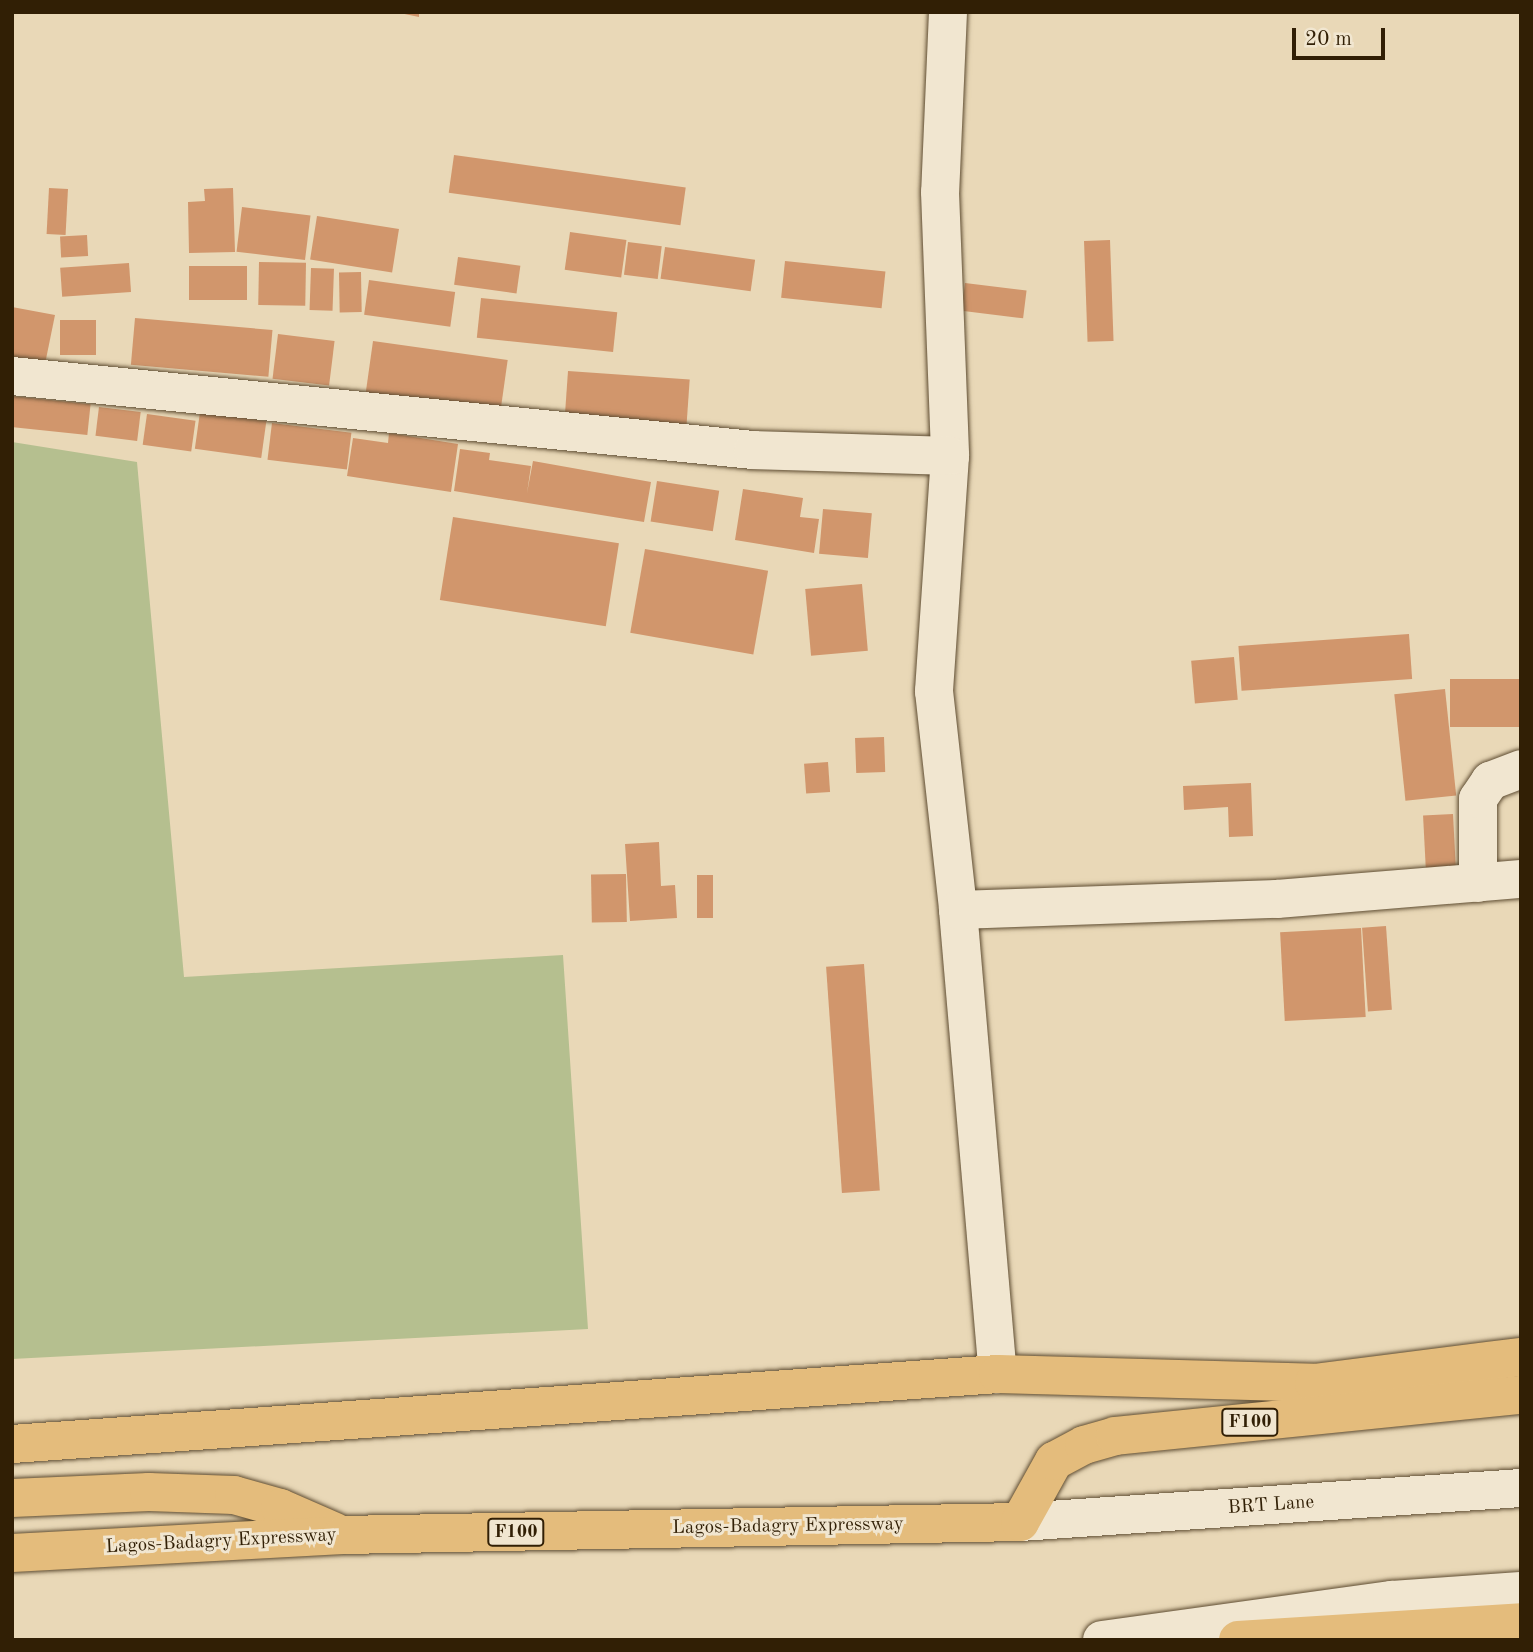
<!DOCTYPE html>
<style>
body{margin:0}
#map{position:relative;width:1533px;height:1652px;overflow:hidden;background:#e9d8b7;font-family:"Old Standard TT",serif}
div>[style]{position:absolute}
[style*='--x']{left:calc(var(--x)*1px);top:calc(var(--y)*1px);width:calc(var(--w)*1px);rotate:calc(var(--a)*1deg)}
.green>*{inset:0;background:#b5bf8f}
.building>*{inset:0;background:#d1966c;transform-origin:0 0}
.roads{filter:drop-shadow(0 0 2px #5f4d32) drop-shadow(0 0 2px #5f4d32)}
.minor>*{height:38px;margin:-19px;padding:0 19px;transform-origin:19px;border-radius:19px;background:#f1e6d0}
.major>*{height:38px;margin:-19px;padding:0 19px;transform-origin:19px;border-radius:19px;background:#e4bc7c}
.highway>*{height:38px;margin:-19px;padding:0 19px;transform-origin:19px;border-radius:19px;background:#e4bc7c}
span{translate:-50% -50%;white-space:nowrap;text-align:center;line-height:1.15;-webkit-text-stroke:6px #f1e6d0;paint-order:stroke}
.shield-label span{padding:2px 5px;background:#f1e6d0;border:2px solid;border-radius:5px;-webkit-text-stroke-width:0}
.shield-label{font-size:18px;color:#311f05;font-weight:700}
.street-label{font-size:19px;color:#311f05}
.frame{position:absolute;inset:0;border:14px solid #311f05;pointer-events:none}
.scale{position:absolute;left:1292px;top:28px;width:93px;height:32px;box-sizing:border-box;border:4px solid #311f05;border-top:0;padding-left:9px;font-size:21px;line-height:24px;white-space:nowrap;color:#311f05;-webkit-text-stroke:5px #f1e6d0;paint-order:stroke}
</style>
<div id="map">
<div class="green">
<div style="clip-path:polygon(12px 442px,137px 462px,184px 977px,563px 955px,588px 1329px,12px 1359px)"></div>
</div>
<div class="building">
<div style="clip-path:polygon(395px 12px,419px 12px,419px 17px)"></div>
<div style="left:454px;top:155px;width:234px;height:38px;rotate:8deg"></div>
<div style="left:49px;top:188px;width:19px;height:46px;rotate:3deg"></div>
<div style="clip-path:polygon(233px 188px,235px 252px,189px 253px,188px 202px,205px 201px,204px 189px)"></div>
<div style="left:242px;top:207px;width:69px;height:45px;rotate:7deg"></div>
<div style="left:317px;top:216px;width:83px;height:44px;rotate:9deg"></div>
<div style="left:570px;top:232px;width:57px;height:38px;rotate:8deg"></div>
<div style="left:87px;top:235px;width:21px;height:27px;rotate:87deg"></div>
<div style="left:1110px;top:240px;width:101px;height:26px;rotate:88deg"></div>
<div style="left:628px;top:242px;width:34px;height:33px;rotate:7deg"></div>
<div style="left:665px;top:247px;width:91px;height:32px;rotate:8deg"></div>
<div style="left:458px;top:257px;width:63px;height:28px;rotate:8deg"></div>
<div style="left:785px;top:261px;width:101px;height:37px;rotate:6deg"></div>
<div style="left:259px;top:262px;width:47px;height:43px;rotate:1deg"></div>
<div style="left:129px;top:263px;width:29px;height:69px;rotate:86deg"></div>
<div style="left:247px;top:266px;width:34px;height:58px;rotate:90deg"></div>
<div style="left:311px;top:268px;width:23px;height:42px;rotate:2deg"></div>
<div style="left:361px;top:272px;width:40px;height:22px;rotate:89deg"></div>
<div style="left:369px;top:280px;width:87px;height:35px;rotate:8deg"></div>
<div style="left:965px;top:283px;width:62px;height:28px;rotate:7deg"></div>
<div style="left:481px;top:298px;width:137px;height:40px;rotate:6deg"></div>
<div style="clip-path:polygon(12px 307px,55px 315px,45px 364px,12px 358px)"></div>
<div style="left:135px;top:318px;width:138px;height:47px;rotate:5deg"></div>
<div style="left:96px;top:320px;width:35px;height:36px;rotate:90deg"></div>
<div style="left:278px;top:334px;width:57px;height:45px;rotate:7deg"></div>
<div style="left:373px;top:341px;width:136px;height:60px;rotate:8deg"></div>
<div style="left:568px;top:371px;width:122px;height:50px;rotate:4deg"></div>
<div style="left:12px;top:396px;width:79px;height:31px;rotate:6deg"></div>
<div style="left:99px;top:407px;width:42px;height:29px;rotate:7deg"></div>
<div style="left:200px;top:412px;width:67px;height:37px;rotate:8deg"></div>
<div style="left:147px;top:414px;width:49px;height:31px;rotate:8deg"></div>
<div style="left:272px;top:423px;width:80px;height:37px;rotate:7deg"></div>
<div style="clip-path:polygon(389px 433px,458px 444px,451px 492px,347px 476px,353px 438px,388px 443px)"></div>
<div style="clip-path:polygon(460px 449px,490px 453px,489px 460px,531px 466px,527px 493px,533px 461px,651px 482px,644px 522px,454px 491px)"></div>
<div style="left:657px;top:481px;width:63px;height:41px;rotate:9deg"></div>
<div style="clip-path:polygon(743px 489px,803px 498px,800px 517px,819px 519px,814px 553px,735px 540px)"></div>
<div style="left:823px;top:509px;width:49px;height:45px;rotate:5deg"></div>
<div style="left:453px;top:517px;width:168px;height:84px;rotate:9deg"></div>
<div style="left:645px;top:549px;width:125px;height:85px;rotate:10deg"></div>
<div style="left:862px;top:584px;width:67px;height:57px;rotate:85deg"></div>
<div style="left:1409px;top:634px;width:45px;height:171px;rotate:86deg"></div>
<div style="left:1234px;top:657px;width:43px;height:43px;rotate:85deg"></div>
<div style="left:1521px;top:679px;width:48px;height:71px;rotate:90deg"></div>
<div style="left:1445px;top:689px;width:107px;height:51px;rotate:84deg"></div>
<div style="left:884px;top:737px;width:35px;height:29px;rotate:88deg"></div>
<div style="left:828px;top:762px;width:30px;height:24px;rotate:86deg"></div>
<div style="clip-path:polygon(1251px 783px,1253px 836px,1229px 837px,1228px 807px,1184px 810px,1183px 786px)"></div>
<div style="left:1453px;top:814px;width:61px;height:30px;rotate:87deg"></div>
<div style="clip-path:polygon(659px 842px,661px 886px,675px 885px,677px 918px,630px 921px,625px 844px)"></div>
<div style="left:626px;top:874px;width:48px;height:35px;rotate:89deg"></div>
<div style="left:697px;top:875px;width:16px;height:43px"></div>
<div style="left:1386px;top:926px;width:84px;height:24px;rotate:86deg"></div>
<div style="left:1361px;top:928px;width:89px;height:81px;rotate:87deg"></div>
<div style="left:864px;top:964px;width:227px;height:38px;rotate:86deg"></div>
</div>
<div class="roads">
<div class="minor">
<div style="--x:948;--y:12;--w:180;--a:92.5"></div>
<div style="--x:940;--y:192;--w:264;--a:87.8"></div>
<div style="--x:950;--y:456;--w:236;--a:93.9"></div>
<div style="--x:934;--y:691;--w:220;--a:83.7"></div>
<div style="--x:958;--y:910;--w:466;--a:85.1"></div>
<div style="--x:12;--y:376;--w:745;--a:5.7"></div>
<div style="--x:753;--y:450;--w:197;--a:1.7"></div>
<div style="--x:1478;--y:883;--w:84;--a:-90"></div>
<div style="--x:1478;--y:799;--w:22;--a:-56"></div>
<div style="--x:1490;--y:781;--w:33;--a:-21"></div>
<div style="--x:958;--y:910;--w:319;--a:-2"></div>
<div style="--x:1277;--y:899;--w:245;--a:-4.7"></div>
<div style="--x:1020;--y:1522;--w:502;--a:-3.88"></div>
<div style="--x:1102;--y:1640;--w:293;--a:-7.9"></div>
<div style="--x:1392;--y:1600;--w:129;--a:-4"></div>
</div>
<div class="major">
<div style="--x:12;--y:1444;--w:988;--a:-4.06"></div>
<div style="--x:998;--y:1374;--w:316;--a:1.6"></div>
<div style="--x:1314;--y:1383;--w:209;--a:-7.2"></div>
</div>
<div class="highway">
<div style="--x:12;--y:1498;--w:137;--a:-2.5"></div>
<div style="--x:149;--y:1492;--w:85;--a:2"></div>
<div style="--x:234;--y:1495;--w:48;--a:15.8"></div>
<div style="--x:280;--y:1508;--w:60;--a:23.6"></div>
<div style="--x:12;--y:1553;--w:331;--a:-3.1"></div>
<div style="--x:343;--y:1535;--w:677;--a:-1.1"></div>
<div style="--x:1020;--y:1522;--w:70;--a:-60.9"></div>
<div style="--x:1054;--y:1461;--w:34;--a:-28"></div>
<div style="--x:1084;--y:1445;--w:32;--a:-16"></div>
<div style="--x:1115;--y:1436;--w:408;--a:-5.8"></div>
<div style="--x:1238;--y:1640;--w:284;--a:-3.6"></div>
</div>
</div>
<div class="shield-label">
<span style="left:1250px;top:1422px">F100</span>
<span style="left:516px;top:1532px">F100</span>
</div>
<div class="street-label">
<span style="left:1271px;top:1506px;rotate:-4deg">BRT Lane</span>
<span style="left:788px;top:1527px;rotate:-1deg">Lagos-Badagry Expressway</span>
<span style="left:221px;top:1542px;rotate:-3deg">Lagos-Badagry Expressway</span>
</div>
<div class="frame"></div>
<div class="scale">20 m</div>
</div>
